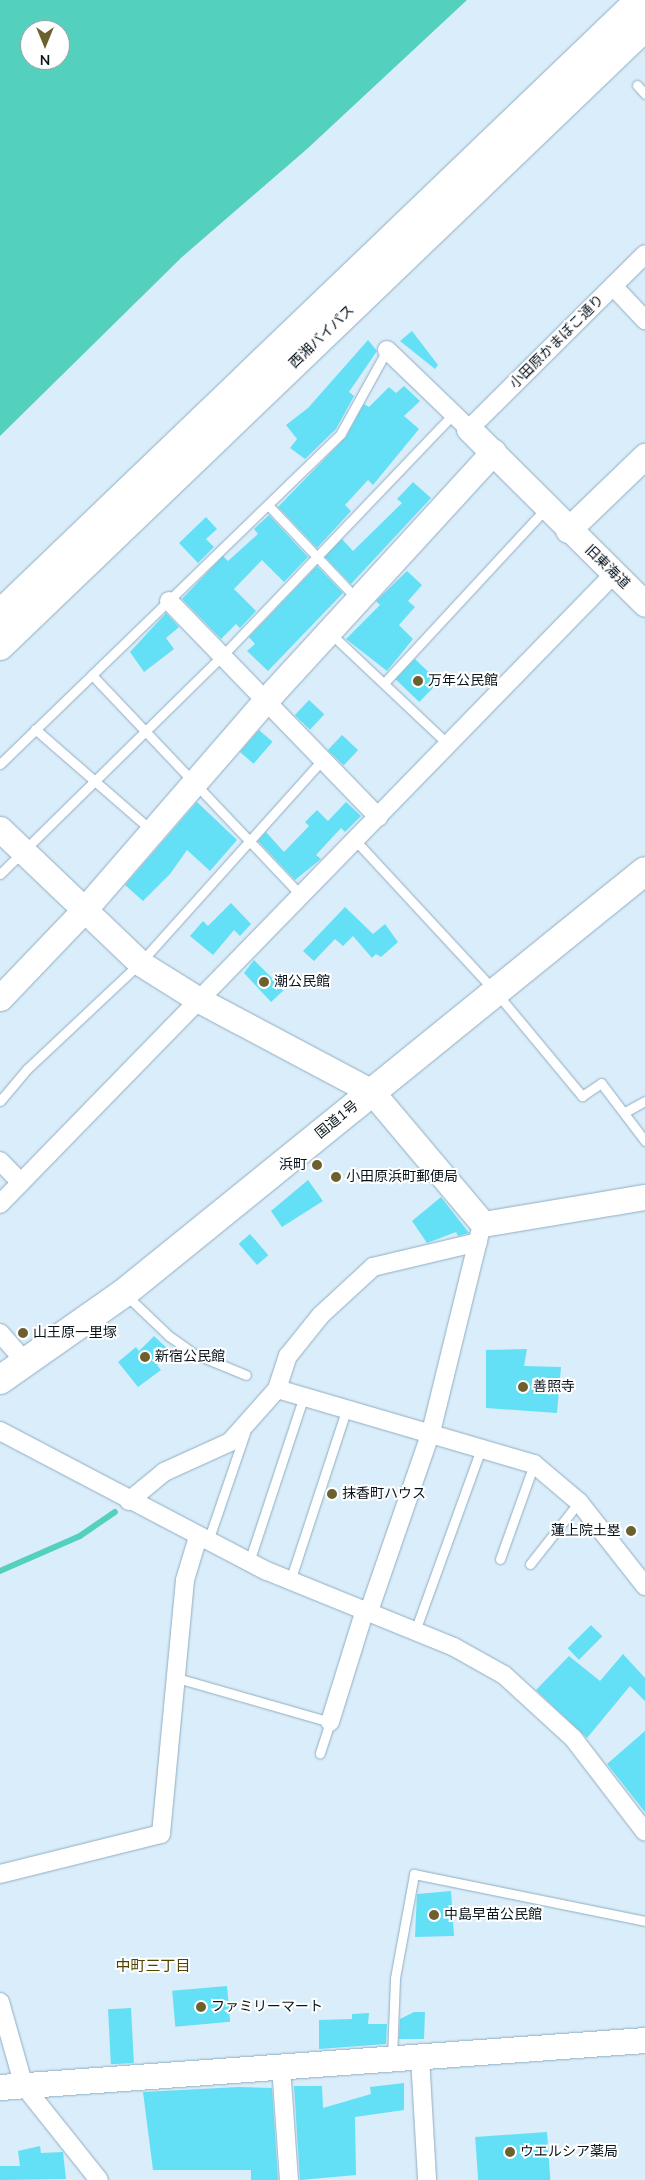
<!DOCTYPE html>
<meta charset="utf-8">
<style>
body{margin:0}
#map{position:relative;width:645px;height:2180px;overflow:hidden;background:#daedfa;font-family:"Nunito Sans","Noto Sans JP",sans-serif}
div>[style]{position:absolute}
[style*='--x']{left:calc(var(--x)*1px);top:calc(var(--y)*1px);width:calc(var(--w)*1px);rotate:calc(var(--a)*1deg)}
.water>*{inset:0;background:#53d0be}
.stream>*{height:5.5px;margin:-2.75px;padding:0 2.75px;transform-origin:2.75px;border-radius:2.75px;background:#53d0be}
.building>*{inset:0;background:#63e0f5;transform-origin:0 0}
.roads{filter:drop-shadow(0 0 1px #8fadc2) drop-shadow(0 0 1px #8fadc2)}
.lane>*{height:9px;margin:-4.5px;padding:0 4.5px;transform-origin:4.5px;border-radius:4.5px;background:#fff}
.street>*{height:18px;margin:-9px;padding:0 9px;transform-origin:9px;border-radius:9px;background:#fff}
.secondary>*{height:25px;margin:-12.5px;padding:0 12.5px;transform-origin:12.5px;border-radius:12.5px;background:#fff}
.highway>*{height:28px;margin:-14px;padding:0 14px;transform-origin:14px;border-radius:14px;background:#fff}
.dots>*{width:14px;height:14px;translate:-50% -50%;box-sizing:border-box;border:2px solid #fff;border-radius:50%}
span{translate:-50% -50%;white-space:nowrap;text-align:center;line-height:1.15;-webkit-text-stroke:4px #fff;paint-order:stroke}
.street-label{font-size:14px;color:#08131a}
.poi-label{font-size:14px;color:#08131a}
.left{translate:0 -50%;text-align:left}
.right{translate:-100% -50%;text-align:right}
.neighbourhood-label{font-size:15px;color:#504400}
.north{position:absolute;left:20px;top:20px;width:50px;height:50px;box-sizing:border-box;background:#fff;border:1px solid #9ca1a3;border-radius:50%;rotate:180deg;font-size:14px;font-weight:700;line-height:20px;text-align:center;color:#08131a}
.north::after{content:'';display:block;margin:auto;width:18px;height:22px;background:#6c612e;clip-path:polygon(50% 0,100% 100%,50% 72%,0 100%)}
</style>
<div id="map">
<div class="water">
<div style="clip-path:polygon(evenodd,0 0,467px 0,307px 149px,182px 257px,0 436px,0 0,30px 30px,60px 30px,60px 60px,30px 60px,30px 30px)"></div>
</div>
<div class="stream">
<div style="--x:0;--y:1571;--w:87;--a:-23.6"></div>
<div style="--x:80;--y:1536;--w:42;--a:-34.4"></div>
</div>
<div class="building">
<div style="clip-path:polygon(412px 331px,438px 365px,435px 369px,400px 341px)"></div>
<div style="clip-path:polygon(368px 340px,377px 351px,349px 392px,354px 396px,336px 429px,305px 459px,290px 448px,297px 439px,286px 425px,308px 408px)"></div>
<div style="clip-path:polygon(404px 386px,420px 401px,404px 416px,419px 429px,373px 485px,368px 480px,345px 505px,351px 511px,317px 548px,278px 507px,346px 437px,364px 404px,369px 407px,389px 387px,396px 393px)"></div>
<div style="clip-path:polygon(413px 482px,431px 498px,351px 584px,325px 557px,342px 539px,353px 551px,402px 503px,397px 499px)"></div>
<div style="clip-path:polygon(269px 515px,308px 557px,284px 582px,262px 560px,234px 589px,256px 611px,240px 628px,236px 624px,221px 639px,182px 599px,223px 556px,228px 561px,258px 534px,254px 529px)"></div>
<div style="clip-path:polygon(206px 517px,217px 529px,206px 539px,214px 547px,198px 563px,179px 543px)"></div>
<div style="clip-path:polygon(317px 566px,343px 593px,268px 671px,247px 651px,255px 644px,249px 637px)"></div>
<div style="clip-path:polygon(407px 571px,422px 585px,408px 601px,415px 607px,399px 625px,413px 639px,387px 671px,346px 639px,380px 605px,376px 601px)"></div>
<div style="clip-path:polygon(166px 613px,179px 627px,166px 638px,174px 649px,144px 672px,130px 652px)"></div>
<div style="left:415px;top:659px;width:33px;height:28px;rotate:44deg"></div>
<div style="left:309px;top:700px;width:21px;height:21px;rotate:43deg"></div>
<div style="left:259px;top:730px;width:18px;height:29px;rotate:41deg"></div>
<div style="left:342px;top:735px;width:22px;height:21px;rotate:43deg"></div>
<div style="clip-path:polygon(197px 802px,237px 840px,210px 871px,187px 850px,170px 874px,143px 901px,125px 885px)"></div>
<div style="clip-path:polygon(346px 802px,361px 816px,345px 832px,341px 828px,316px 855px,321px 859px,295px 880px,258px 841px,266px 832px,284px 852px,309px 826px,305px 822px,317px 810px,328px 821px)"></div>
<div style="clip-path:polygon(231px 903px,251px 924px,240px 936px,234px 930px,213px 955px,190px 936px,203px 921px,208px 926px)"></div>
<div style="clip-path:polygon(345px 907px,373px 934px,385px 924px,398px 942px,381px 957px,376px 954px,372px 958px,353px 936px,343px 946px,335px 939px,314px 961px,303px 951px)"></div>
<div style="clip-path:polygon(254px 960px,284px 990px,271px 1002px,244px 973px)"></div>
<div style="clip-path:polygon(308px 1180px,323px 1201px,282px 1227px,271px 1211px)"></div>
<div style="clip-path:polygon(441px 1197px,469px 1233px,458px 1236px,456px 1232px,427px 1243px,412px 1221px)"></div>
<div style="left:250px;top:1234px;width:28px;height:15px;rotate:49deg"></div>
<div style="clip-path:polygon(154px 1336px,171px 1352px,157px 1365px,161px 1370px,138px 1387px,118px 1362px,136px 1347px,139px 1351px)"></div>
<div style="clip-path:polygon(527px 1349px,524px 1366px,561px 1367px,557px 1413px,486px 1408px,486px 1350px)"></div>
<div style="left:591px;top:1625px;width:16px;height:33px;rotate:45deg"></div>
<div style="clip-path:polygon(623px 1654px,645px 1678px,645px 1701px,630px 1686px,587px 1738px,536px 1690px,569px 1656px,600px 1681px)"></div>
<div style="clip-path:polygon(645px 1731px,645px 1812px,607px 1764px)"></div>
<div style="clip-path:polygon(451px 1891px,454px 1936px,415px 1937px,417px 1894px)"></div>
<div style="left:227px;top:1986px;width:36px;height:55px;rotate:85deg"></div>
<div style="left:131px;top:2008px;width:55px;height:23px;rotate:87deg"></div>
<div style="clip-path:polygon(414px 2012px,425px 2012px,424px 2039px,399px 2039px,400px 2019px)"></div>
<div style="clip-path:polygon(369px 2013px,368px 2024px,387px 2024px,386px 2044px,319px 2049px,319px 2020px,352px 2019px,352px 2014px)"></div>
<div style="clip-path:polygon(404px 2083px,404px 2110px,355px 2117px,356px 2175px,300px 2180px,294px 2086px,322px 2086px,323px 2108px,371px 2094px,370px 2087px)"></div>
<div style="clip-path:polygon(239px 2087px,272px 2088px,278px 2180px,251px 2180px,251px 2170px,153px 2170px,143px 2092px)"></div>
<div style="left:547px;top:2132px;width:48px;height:72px;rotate:86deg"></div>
<div style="clip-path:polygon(40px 2146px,41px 2153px,63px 2152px,66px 2179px,0 2180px,0 2166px,20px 2166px,18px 2151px)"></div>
</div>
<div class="roads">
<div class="lane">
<div style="--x:637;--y:85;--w:12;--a:48"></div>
<div style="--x:268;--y:505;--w:129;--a:46.6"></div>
<div style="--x:329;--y:632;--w:165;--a:43.3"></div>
<div style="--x:92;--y:675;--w:303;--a:46.5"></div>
<div style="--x:385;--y:682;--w:237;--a:-47.2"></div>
<div style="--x:35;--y:729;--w:154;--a:41"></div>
<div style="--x:0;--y:764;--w:475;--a:-44.1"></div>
<div style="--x:341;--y:433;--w:95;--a:-61"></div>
<div style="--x:355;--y:840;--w:205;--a:47.2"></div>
<div style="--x:494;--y:990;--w:138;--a:50.3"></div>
<div style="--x:582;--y:1096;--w:23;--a:-34"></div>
<div style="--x:601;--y:1083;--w:73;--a:52.8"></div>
<div style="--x:0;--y:874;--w:311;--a:-44.5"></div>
<div style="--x:222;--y:656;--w:335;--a:-46.3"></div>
<div style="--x:0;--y:1101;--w:42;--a:-49.8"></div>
<div style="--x:27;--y:1069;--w:155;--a:-43.2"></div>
<div style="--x:140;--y:963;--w:273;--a:-48.1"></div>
<div style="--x:625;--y:1112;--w:23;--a:-29"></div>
<div style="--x:126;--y:1295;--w:59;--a:43.6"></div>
<div style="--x:169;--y:1336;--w:32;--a:35"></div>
<div style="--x:195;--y:1354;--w:55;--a:22.4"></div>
<div style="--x:208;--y:1541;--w:114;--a:-71.1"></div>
<div style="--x:500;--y:1559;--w:101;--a:-70.3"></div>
<div style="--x:249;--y:1562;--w:175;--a:-71.7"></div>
<div style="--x:530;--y:1564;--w:79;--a:-51.7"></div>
<div style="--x:290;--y:1581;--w:182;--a:-71.8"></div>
<div style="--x:415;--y:1631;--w:197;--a:-70.1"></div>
<div style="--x:177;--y:1678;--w:159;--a:16"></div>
<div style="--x:330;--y:1722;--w:33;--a:108"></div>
<div style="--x:392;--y:2057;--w:79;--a:-87.8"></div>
<div style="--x:395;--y:1978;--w:106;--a:-79.6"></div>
<div style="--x:414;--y:1874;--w:236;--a:11.5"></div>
</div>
<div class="street">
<div style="--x:613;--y:286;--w:47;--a:46.7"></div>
<div style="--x:387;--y:350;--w:114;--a:43.9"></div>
<div style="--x:469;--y:429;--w:248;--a:-44.8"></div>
<div style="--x:169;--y:601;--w:301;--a:45.9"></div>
<div style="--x:0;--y:1161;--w:30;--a:46"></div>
<div style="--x:0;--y:1204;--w:880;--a:-45.74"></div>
<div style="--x:0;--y:1333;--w:40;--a:49"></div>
<div style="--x:277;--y:1389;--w:268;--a:16.3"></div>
<div style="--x:534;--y:1464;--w:59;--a:40.2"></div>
<div style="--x:579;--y:1502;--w:107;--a:51.8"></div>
<div style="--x:0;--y:1431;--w:301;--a:27.7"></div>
<div style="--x:267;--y:1571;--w:202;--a:22.1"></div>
<div style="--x:454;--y:1647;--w:57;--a:29.2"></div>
<div style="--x:504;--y:1675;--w:93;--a:42.4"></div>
<div style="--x:573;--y:1738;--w:118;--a:52.5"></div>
<div style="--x:129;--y:1501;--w:45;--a:-39.6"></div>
<div style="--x:164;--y:1472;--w:72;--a:-24.4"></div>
<div style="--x:230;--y:1442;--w:71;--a:-48.4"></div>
<div style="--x:277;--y:1389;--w:35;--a:-72"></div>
<div style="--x:288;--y:1356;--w:53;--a:-51.2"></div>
<div style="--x:321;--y:1315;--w:71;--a:-42.7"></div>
<div style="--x:373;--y:1267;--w:108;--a:-13.4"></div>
<div style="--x:369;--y:1611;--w:189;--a:-70.9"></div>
<div style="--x:431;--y:1432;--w:205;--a:-76.2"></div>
<div style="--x:330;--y:1722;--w:114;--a:-72.7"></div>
<div style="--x:0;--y:1874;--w:166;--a:-14"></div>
<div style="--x:161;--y:1834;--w:255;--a:-84.6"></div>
<div style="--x:185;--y:1580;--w:45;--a:-73.2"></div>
<div style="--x:0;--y:2002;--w:87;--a:74.1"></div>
<div style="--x:24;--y:2086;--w:120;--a:51.4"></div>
<div style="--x:420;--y:2057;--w:123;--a:86.7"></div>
<div style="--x:281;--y:2066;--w:114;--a:86"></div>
</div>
<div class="secondary">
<div style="--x:469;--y:429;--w:248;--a:44.8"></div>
<div style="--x:568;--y:530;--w:107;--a:-43.9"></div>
<div style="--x:0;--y:829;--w:194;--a:43.7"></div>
<div style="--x:140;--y:963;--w:70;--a:32.1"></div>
<div style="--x:199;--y:1000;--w:196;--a:28"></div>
<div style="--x:372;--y:1092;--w:172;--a:49.9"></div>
<div style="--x:483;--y:1224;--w:164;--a:-9.5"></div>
<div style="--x:0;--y:998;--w:122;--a:-46.3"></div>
<div style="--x:84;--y:910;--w:276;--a:-49.1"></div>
<div style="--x:265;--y:701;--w:338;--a:-47.5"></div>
<div style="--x:0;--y:2087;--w:647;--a:-4.17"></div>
</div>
<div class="highway">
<div style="--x:0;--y:614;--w:887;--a:-43.81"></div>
<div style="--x:0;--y:646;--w:894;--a:-43.82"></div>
<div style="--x:0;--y:1380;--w:151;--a:-35.1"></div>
<div style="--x:124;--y:1293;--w:670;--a:-39.01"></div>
</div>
</div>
<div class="dots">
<div style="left:418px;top:681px;background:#6c612e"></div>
<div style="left:264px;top:982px;background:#6c612e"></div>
<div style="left:317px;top:1165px;background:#6c612e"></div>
<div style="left:336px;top:1177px;background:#6c612e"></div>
<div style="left:23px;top:1333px;background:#6c612e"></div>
<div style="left:145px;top:1357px;background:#6c612e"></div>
<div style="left:523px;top:1387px;background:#6c612e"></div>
<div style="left:332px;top:1494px;background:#6c612e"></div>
<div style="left:631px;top:1531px;background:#6c612e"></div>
<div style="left:434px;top:1915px;background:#6c612e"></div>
<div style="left:201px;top:2007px;background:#6c612e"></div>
<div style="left:510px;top:2152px;background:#6c612e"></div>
</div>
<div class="street-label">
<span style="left:322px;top:337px;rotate:-44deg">西湘バイパス</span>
<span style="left:557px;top:342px;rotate:-45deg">小田原かまぼこ通り</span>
<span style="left:607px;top:567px;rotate:44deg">旧東海道</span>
<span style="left:337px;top:1120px;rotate:-39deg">国道1号</span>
</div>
<div class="poi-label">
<span class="left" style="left:428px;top:681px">万年公民館</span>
<span class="left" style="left:274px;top:982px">潮公民館</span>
<span class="right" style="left:307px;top:1165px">浜町</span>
<span class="left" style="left:346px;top:1177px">小田原浜町郵便局</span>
<span class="left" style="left:33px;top:1333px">山王原一里塚</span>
<span class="left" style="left:155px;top:1357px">新宿公民館</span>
<span class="left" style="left:533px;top:1387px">善照寺</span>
<span class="left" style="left:342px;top:1494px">抹香町ハウス</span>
<span class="right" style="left:621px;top:1531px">蓮上院土塁</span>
<span class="left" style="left:444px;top:1915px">中島早苗公民館</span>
<span class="left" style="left:211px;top:2007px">ファミリーマート</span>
<span class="left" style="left:520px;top:2152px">ウエルシア薬局</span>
</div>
<div class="neighbourhood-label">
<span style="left:153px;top:1967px">中町三丁目</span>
</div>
<div class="north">N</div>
</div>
